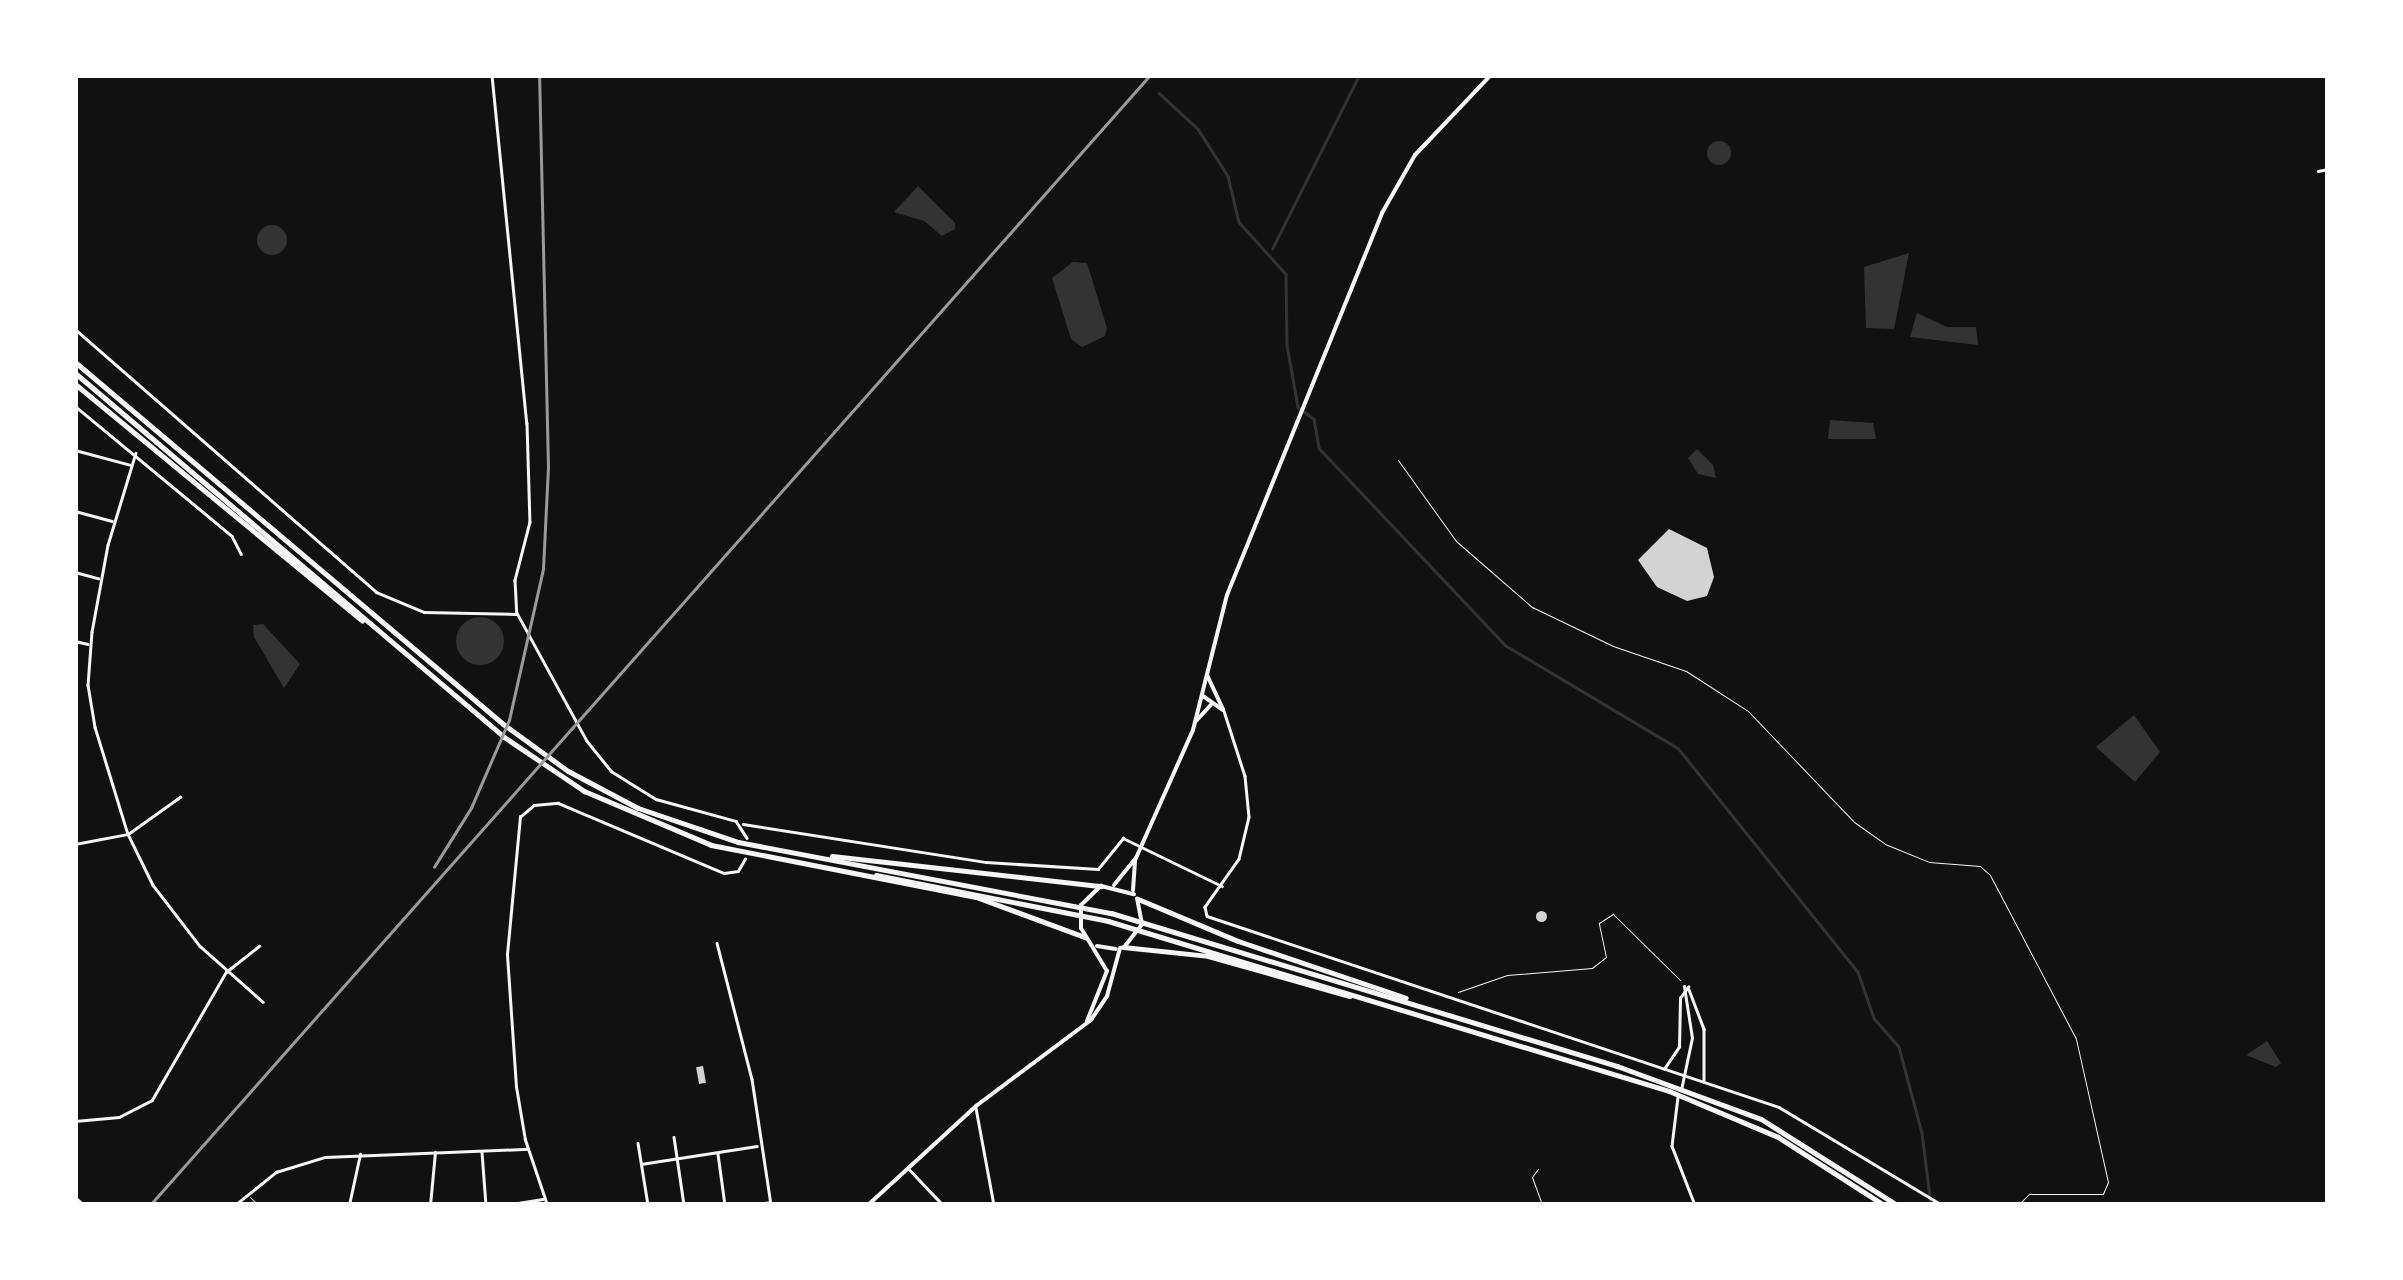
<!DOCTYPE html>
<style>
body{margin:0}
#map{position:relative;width:2403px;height:1280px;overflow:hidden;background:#111;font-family:"Zilla Slab",serif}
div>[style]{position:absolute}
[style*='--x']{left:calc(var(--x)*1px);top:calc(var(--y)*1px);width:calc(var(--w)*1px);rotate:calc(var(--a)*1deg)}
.water>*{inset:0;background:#333}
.round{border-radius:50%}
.stream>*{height:2.5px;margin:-1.25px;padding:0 1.25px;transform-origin:1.25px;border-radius:1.25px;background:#333}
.building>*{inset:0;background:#d3d3d3;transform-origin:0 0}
.path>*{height:1px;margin:-0.5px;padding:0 0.5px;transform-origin:0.5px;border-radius:0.5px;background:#f5f5f5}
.pedestrian>*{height:1px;margin:-0.5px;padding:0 0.5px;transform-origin:0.5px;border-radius:0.5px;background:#f5f5f5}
.minor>*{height:2.5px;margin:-1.25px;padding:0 1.25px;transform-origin:1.25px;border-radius:1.25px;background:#f5f5f5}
.secondary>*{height:4px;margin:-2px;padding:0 2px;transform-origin:2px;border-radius:2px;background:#f5f5f5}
.motorway>*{height:5px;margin:-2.5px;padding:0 2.5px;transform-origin:2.5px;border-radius:2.5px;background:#f5f5f5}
.rail>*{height:2.5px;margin:-1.25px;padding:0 1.25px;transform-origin:1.25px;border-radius:1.25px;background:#9a9a9a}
span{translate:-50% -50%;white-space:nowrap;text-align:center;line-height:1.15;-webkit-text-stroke:8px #fff;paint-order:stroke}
.frame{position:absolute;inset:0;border:78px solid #fff;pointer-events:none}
</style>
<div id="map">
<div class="water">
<div class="round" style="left:1707px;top:141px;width:24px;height:24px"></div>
<div style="clip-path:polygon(918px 186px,955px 223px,955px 229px,942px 236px,924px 221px,894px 212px)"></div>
<div class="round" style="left:257px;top:225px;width:30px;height:30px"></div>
<div style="clip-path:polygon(1909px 253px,1894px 329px,1866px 328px,1864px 267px)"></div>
<div style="clip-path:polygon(1073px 262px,1087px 263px,1107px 328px,1105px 336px,1082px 347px,1071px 339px,1052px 278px)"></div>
<div style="clip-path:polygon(1917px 313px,1947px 327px,1976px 327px,1978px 345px,1910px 337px)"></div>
<div style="clip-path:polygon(1830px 420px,1873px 423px,1876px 439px,1828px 439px)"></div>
<div style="clip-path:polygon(1697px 449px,1713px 465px,1716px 478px,1698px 474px,1688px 458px)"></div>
<div class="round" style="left:456px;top:617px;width:48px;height:48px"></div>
<div style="clip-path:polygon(263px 624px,300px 664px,284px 688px,254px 637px,253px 625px)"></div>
<div style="clip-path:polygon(2134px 715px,2160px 752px,2135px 782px,2096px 747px)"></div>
<div style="clip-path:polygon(2267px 1041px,2281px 1063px,2276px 1067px,2246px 1055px)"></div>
</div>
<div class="stream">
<div style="--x:1159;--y:93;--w:53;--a:42.7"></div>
<div style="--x:1198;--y:129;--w:56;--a:57.4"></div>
<div style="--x:1228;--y:176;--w:47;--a:76.6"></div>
<div style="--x:1239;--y:222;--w:70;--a:47.9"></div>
<div style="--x:1286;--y:274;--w:71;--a:89.2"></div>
<div style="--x:1287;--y:345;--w:63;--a:79.9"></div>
<div style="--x:1298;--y:407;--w:20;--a:37"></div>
<div style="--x:1314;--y:419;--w:29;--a:80"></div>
<div style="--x:1319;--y:448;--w:271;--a:46.6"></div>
<div style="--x:1505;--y:645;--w:201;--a:30.8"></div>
<div style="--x:1678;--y:748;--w:287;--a:51.2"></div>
<div style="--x:1858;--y:972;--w:49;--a:70.8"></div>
<div style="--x:1874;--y:1018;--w:38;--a:49"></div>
<div style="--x:1899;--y:1047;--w:89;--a:75"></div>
<div style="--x:1922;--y:1133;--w:73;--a:82.9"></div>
<div style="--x:1272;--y:249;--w:195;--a:-63.4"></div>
</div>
<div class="building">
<div style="clip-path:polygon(1669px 529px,1707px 548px,1714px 577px,1707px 596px,1687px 601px,1657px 587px,1638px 560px)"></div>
<div class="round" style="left:1535.5px;top:910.5px;width:11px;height:11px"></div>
<div style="left:703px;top:1066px;width:17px;height:7px;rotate:80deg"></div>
</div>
<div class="path">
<div style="--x:1398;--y:460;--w:100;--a:54.4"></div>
<div style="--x:1456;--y:541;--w:101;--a:41"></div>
<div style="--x:1532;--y:607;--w:90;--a:25.7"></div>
<div style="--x:1613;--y:646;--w:77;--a:18.9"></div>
<div style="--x:1686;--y:671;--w:74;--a:32.8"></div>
<div style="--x:1748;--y:711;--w:153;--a:46.3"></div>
<div style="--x:1854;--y:822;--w:38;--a:35"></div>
<div style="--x:1885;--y:844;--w:48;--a:22.2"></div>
<div style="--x:1929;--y:862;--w:51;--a:4.5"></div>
<div style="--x:1980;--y:866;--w:13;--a:42"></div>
<div style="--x:1990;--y:875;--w:185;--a:62.3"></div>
<div style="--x:2076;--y:1039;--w:147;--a:77.4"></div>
<div style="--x:2108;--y:1182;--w:13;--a:113"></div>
<div style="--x:2103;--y:1194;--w:74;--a:180"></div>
<div style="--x:2029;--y:1194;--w:16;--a:135"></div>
<div style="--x:1458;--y:992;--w:52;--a:-19.1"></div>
<div style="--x:1507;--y:975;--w:85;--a:-4.7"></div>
<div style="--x:1592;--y:968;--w:18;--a:-38"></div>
<div style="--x:1606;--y:957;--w:35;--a:-102"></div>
<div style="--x:1599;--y:923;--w:17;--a:-33"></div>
<div style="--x:1613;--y:914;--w:94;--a:44.6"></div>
<div style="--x:1538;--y:1169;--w:10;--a:127"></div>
<div style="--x:1532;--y:1177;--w:30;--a:70"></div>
</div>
<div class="pedestrian">
<div style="--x:250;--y:1197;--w:11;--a:45"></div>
</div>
<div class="minor">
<div style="--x:492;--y:75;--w:350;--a:84.3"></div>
<div style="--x:527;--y:423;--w:99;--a:88.3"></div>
<div style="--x:530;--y:522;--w:60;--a:104.5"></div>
<div style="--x:515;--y:580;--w:33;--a:87"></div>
<div style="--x:517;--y:613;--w:146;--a:61.3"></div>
<div style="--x:587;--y:741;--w:38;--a:51"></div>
<div style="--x:611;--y:771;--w:53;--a:31.9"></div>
<div style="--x:656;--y:799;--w:83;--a:15.4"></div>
<div style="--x:736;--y:821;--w:20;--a:57"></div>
<div style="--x:2318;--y:171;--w:10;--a:-11"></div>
<div style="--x:75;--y:329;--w:400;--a:41.1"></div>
<div style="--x:376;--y:592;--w:52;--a:22.6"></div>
<div style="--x:424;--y:612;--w:92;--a:1.2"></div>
<div style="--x:75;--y:406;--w:204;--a:39.6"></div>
<div style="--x:232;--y:536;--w:20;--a:63"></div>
<div style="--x:75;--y:450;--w:58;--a:15"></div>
<div style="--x:136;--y:453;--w:96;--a:106.9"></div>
<div style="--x:108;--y:545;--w:88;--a:100.4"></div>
<div style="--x:92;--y:632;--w:53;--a:94.3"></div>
<div style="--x:88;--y:685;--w:43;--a:80.5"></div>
<div style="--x:95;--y:727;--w:112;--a:72.9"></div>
<div style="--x:128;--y:834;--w:57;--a:63.9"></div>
<div style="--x:153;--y:885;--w:77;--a:52.4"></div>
<div style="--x:200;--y:946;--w:84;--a:41.6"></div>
<div style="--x:75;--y:511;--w:38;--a:15"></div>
<div style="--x:75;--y:572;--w:24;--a:15"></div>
<div style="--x:75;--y:641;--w:13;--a:13"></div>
<div style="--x:1224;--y:711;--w:68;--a:72.1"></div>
<div style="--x:1245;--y:776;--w:41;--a:84.4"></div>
<div style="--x:1249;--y:817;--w:43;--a:103.4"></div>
<div style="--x:1239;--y:859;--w:59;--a:125.3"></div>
<div style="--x:1205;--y:907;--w:9;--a:77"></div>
<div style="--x:1207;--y:916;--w:603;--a:18.46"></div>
<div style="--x:1779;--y:1107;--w:190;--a:31"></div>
<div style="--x:743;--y:824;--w:246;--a:8.9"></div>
<div style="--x:986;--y:862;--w:112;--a:3.6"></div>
<div style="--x:1098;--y:869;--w:40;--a:-51"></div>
<div style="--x:1123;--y:838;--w:110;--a:25.9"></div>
<div style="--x:75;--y:844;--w:54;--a:-10.7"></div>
<div style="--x:128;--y:834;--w:64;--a:-35.4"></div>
<div style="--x:717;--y:943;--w:140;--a:75.6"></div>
<div style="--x:752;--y:1079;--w:127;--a:81.4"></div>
<div style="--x:1664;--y:1069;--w:27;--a:-56"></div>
<div style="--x:1679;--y:1047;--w:49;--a:-88.8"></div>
<div style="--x:1680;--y:998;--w:14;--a:-54"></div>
<div style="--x:1688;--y:987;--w:45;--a:69.1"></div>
<div style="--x:1704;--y:1029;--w:53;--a:90"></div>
<div style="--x:1681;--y:1090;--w:53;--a:-78.1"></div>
<div style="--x:1692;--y:1038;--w:52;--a:-98.9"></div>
<div style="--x:1678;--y:1097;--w:49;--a:97"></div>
<div style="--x:1672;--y:1146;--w:63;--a:68.7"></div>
<div style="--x:976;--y:1108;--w:99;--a:79.5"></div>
<div style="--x:75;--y:1121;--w:44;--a:-5.2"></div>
<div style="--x:119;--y:1117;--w:37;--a:-27"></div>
<div style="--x:152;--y:1100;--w:148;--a:-60"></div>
<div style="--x:226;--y:972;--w:42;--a:-38.2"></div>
<div style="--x:674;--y:1137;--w:69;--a:81.6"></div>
<div style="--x:638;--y:1143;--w:63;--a:80.8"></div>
<div style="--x:482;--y:1152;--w:53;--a:85.7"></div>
<div style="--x:718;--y:1154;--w:51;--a:82.2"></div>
<div style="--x:641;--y:1164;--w:117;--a:-8.8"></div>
<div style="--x:909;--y:1169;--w:50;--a:46.6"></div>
<div style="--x:75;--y:1197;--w:12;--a:42"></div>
<div style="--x:235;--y:1205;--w:53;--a:-38.8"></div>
<div style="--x:276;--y:1172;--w:51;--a:-17"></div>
<div style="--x:325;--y:1157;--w:203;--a:-2.3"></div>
<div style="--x:349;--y:1205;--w:52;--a:-77.8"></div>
<div style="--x:430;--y:1205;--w:53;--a:-84.6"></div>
<div style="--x:505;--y:1205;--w:38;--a:-9"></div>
<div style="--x:547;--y:1205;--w:69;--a:-108.7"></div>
<div style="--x:525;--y:1140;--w:54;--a:-99.6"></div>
<div style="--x:516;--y:1087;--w:133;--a:-93.9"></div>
<div style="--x:507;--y:954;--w:138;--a:-84.6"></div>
<div style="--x:520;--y:817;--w:18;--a:-41"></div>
<div style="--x:534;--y:805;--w:24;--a:-5"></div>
<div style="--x:558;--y:803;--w:180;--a:22.9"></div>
<div style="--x:724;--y:873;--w:14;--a:-8"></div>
<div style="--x:738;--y:871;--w:14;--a:-60"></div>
<div style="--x:747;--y:1205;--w:23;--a:-7"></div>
</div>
<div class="secondary">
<div style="--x:1207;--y:675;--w:38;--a:65"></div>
<div style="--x:1203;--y:696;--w:24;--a:35"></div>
<div style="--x:1195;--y:722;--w:23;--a:-47"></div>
<div style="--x:1114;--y:885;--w:35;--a:-51"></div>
<div style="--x:1136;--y:858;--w:140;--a:-66"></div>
<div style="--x:1193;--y:730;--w:139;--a:-75.9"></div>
<div style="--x:1227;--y:595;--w:412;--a:-67.9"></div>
<div style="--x:1382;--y:213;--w:67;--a:-60.4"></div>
<div style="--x:1415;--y:155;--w:110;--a:-46.5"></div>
<div style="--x:1133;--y:890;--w:30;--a:-86"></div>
<div style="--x:1097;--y:946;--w:19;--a:9"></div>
<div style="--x:1125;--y:946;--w:28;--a:-52"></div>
<div style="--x:1142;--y:924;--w:26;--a:-101"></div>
<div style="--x:1087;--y:1021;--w:54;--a:-68.2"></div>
<div style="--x:1107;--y:971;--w:50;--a:-121.2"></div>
<div style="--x:1081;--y:928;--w:23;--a:-90"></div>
<div style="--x:1081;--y:905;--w:28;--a:-44"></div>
<div style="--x:1101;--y:886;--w:34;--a:14"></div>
<div style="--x:868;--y:1205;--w:147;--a:-42.5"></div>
<div style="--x:976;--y:1106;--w:144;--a:-36.8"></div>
<div style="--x:1091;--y:1020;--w:29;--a:-56"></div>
<div style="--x:1107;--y:996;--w:50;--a:-74.8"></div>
</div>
<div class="motorway">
<div style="--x:75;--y:362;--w:561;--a:40.22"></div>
<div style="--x:503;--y:724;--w:80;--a:35.9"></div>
<div style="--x:568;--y:771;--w:79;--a:27.9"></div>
<div style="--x:638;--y:808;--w:106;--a:18.8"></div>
<div style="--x:738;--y:842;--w:380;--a:10.8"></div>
<div style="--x:1111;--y:913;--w:529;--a:16.82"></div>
<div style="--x:1617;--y:1066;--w:153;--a:20.2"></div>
<div style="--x:1761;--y:1119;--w:161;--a:32.3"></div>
<div style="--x:75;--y:373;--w:563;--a:40.31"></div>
<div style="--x:504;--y:737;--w:97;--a:34"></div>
<div style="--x:584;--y:791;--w:138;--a:23"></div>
<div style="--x:711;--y:845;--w:270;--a:11.1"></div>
<div style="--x:976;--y:897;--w:116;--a:20.2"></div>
<div style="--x:75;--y:384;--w:372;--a:39.5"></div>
<div style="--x:832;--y:856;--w:271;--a:6.4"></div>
<div style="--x:876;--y:875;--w:237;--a:11.2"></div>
<div style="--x:1108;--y:921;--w:586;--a:16.86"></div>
<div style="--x:1669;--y:1091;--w:118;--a:22.9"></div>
<div style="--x:1778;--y:1137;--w:126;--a:32.7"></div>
<div style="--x:1138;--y:899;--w:108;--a:22.8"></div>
<div style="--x:1238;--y:941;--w:177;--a:18.7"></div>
<div style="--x:1123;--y:947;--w:85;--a:6"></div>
<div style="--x:1208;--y:956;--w:147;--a:15.8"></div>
</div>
<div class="rail">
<div style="--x:434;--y:867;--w:70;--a:-57.9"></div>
<div style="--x:471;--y:808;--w:96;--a:-66.6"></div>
<div style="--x:509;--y:720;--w:155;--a:-77.3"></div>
<div style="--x:543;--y:569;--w:101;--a:-87.2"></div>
<div style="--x:548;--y:468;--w:393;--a:-91.3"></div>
<div style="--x:150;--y:1205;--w:1509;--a:-48.49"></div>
</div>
<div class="frame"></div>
</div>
